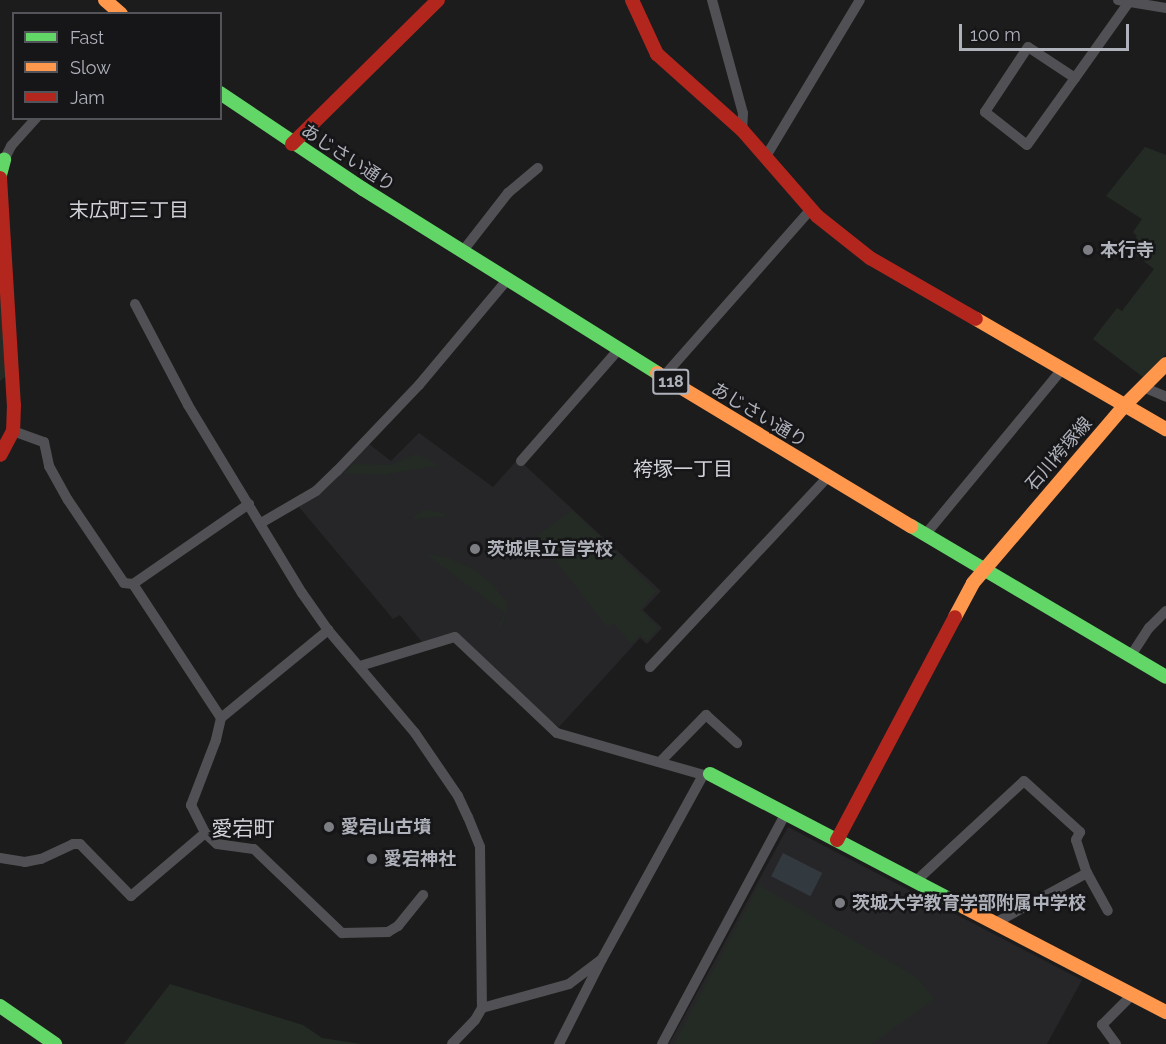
<!DOCTYPE html>
<meta charset="utf-8">
<style>
body{margin:0}
#map{position:relative;width:1166px;height:1044px;overflow:hidden;background:#1c1c1c;font-family:Raleway,"Noto Sans JP",sans-serif}
div>[style]{position:absolute}
[style*='--x']{left:calc(var(--x)*1px);top:calc(var(--y)*1px);width:calc(var(--w)*1px);rotate:calc(var(--a)*1deg)}
.built>*{inset:0;background:#262628}
.green>*{inset:0;background:#242b25}
.water>*{inset:0;background:#32393f;transform-origin:0 0}
.street>*{height:10px;margin:-5px;padding:0 5px;transform-origin:5px;border-radius:5px;background:#515155}
.fast>*{height:14px;margin:-7px;padding:0 7px;transform-origin:7px;border-radius:7px;background:#63d668}
.slow>*{height:14px;margin:-7px;padding:0 7px;transform-origin:7px;border-radius:7px;background:#ff974d}
.jam>*{height:14px;margin:-7px;padding:0 7px;transform-origin:7px;border-radius:7px;background:#b3261e}
.dots>*{width:16px;height:16px;translate:-50% -50%;box-sizing:border-box;border:3px solid #161618;border-radius:50%}
span{translate:-50% -50%;white-space:nowrap;text-align:center;line-height:1.15;-webkit-text-stroke:5px #161618;paint-order:stroke}
.shield-label span{padding:2px 4px;background:#161618;border:2px solid;border-radius:4px;-webkit-text-stroke-width:0}
.shield-label{font-size:16px;color:#afb2bb;font-weight:700}
.street-label{font-size:18px;color:#afb2bb}
.poi-label{font-size:18px;color:#afb2bb;font-weight:700}
.left{translate:0 -50%;text-align:left}
.neighbourhood-label{font-size:20px;color:#d0d2d7}
.quarter-label{font-size:21px;color:#d0d2d7}
.legend{position:absolute;left:12px;top:12px;width:210px;height:108px;box-sizing:border-box;background:#161618;border:2px solid #535459;margin:0;padding:8px 10px;list-style:none;font-size:18px;color:#afb2bb}
.legend li{display:flex;align-items:center;gap:12px;height:30px}
.legend b{width:30px;border:2px solid #535459}
.scale{position:absolute;left:959px;top:24px;width:170px;height:27px;box-sizing:border-box;border:3px solid #afb2bb;border-top:0;padding-left:8px;font-size:18px;line-height:21px;white-space:nowrap;color:#afb2bb;-webkit-text-stroke:4px #161618;paint-order:stroke}
</style>
<div id="map">
<div class="built">
<div style="clip-path:polygon(419px 433px,493px 487px,518px 459px,661px 591px,643px 610px,662px 628px,647px 644px,640px 638px,559px 727px,544px 716px,457px 632px,422px 642px,400px 615px,393px 619px,299px 507px,369px 444px,391px 461px)"></div>
<div style="clip-path:polygon(788px 827px,1082px 980px,1047px 1044px,669px 1044px)"></div>
</div>
<div class="green">
<div style="clip-path:polygon(1145px 147px,1166px 155px,1166px 354px,1143px 377px,1093px 339px,1117px 308px,1122px 311px,1154px 269px,1127px 248px,1137px 236px,1133px 232px,1142px 219px,1106px 196px)"></div>
<div style="clip-path:polygon(0 277px,6px 376px,0 381px)"></div>
<div style="clip-path:polygon(416px 454px,438px 465px,383px 475px,345px 473px,354px 464px,391px 465px)"></div>
<div style="clip-path:polygon(423px 510px,440px 512px,446px 516px,414px 519px,414px 516px)"></div>
<div style="clip-path:polygon(572px 510px,656px 591px,640px 610px,659px 628px,647px 641px,640px 635px,631px 644px,614px 623px,607px 627px,537px 536px)"></div>
<div style="clip-path:polygon(426px 554px,449px 558px,476px 571px,495px 587px,507px 603px,504px 623px,497px 628px,505px 613px)"></div>
<div style="clip-path:polygon(759px 885px,918px 978px,934px 999px,872px 1044px,674px 1044px)"></div>
<div style="clip-path:polygon(170px 984px,303px 1025px,322px 1038px,361px 1044px,124px 1044px)"></div>
</div>
<div class="water">
<div style="left:783px;top:853px;width:44px;height:26px;rotate:27deg"></div>
</div>
<div class="street">
<div style="--x:712;--y:0;--w:117;--a:74.7"></div>
<div style="--x:743;--y:113;--w:17;--a:93"></div>
<div style="--x:1118;--y:0;--w:49;--a:9.5"></div>
<div style="--x:1075;--y:78;--w:56;--a:-146.6"></div>
<div style="--x:1028;--y:47;--w:78;--a:123.5"></div>
<div style="--x:985;--y:112;--w:53;--a:38.2"></div>
<div style="--x:1027;--y:145;--w:82;--a:-54.4"></div>
<div style="--x:1075;--y:78;--w:93;--a:-54.6"></div>
<div style="--x:765;--y:158;--w:184;--a:-59"></div>
<div style="--x:4;--y:160;--w:16;--a:-63"></div>
<div style="--x:11;--y:146;--w:38;--a:-48"></div>
<div style="--x:462;--y:252;--w:75;--a:-52.1"></div>
<div style="--x:508;--y:193;--w:39;--a:-40"></div>
<div style="--x:135;--y:304;--w:114;--a:62.3"></div>
<div style="--x:188;--y:405;--w:220;--a:58.8"></div>
<div style="--x:302;--y:593;--w:45;--a:54.9"></div>
<div style="--x:328;--y:630;--w:135;--a:49.8"></div>
<div style="--x:415;--y:733;--w:76;--a:55.7"></div>
<div style="--x:458;--y:796;--w:23;--a:65"></div>
<div style="--x:468;--y:817;--w:32;--a:68"></div>
<div style="--x:480;--y:847;--w:161;--a:89.3"></div>
<div style="--x:482;--y:1008;--w:14;--a:120"></div>
<div style="--x:475;--y:1020;--w:33;--a:134"></div>
<div style="--x:663;--y:377;--w:224;--a:-48.6"></div>
<div style="--x:1143;--y:387;--w:25;--a:23"></div>
<div style="--x:13;--y:431;--w:33;--a:20"></div>
<div style="--x:44;--y:442;--w:25;--a:78"></div>
<div style="--x:49;--y:466;--w:39;--a:61"></div>
<div style="--x:68;--y:500;--w:100;--a:56"></div>
<div style="--x:124;--y:583;--w:9;--a:6"></div>
<div style="--x:133;--y:584;--w:160;--a:56.7"></div>
<div style="--x:221;--y:718;--w:139;--a:-39.4"></div>
<div style="--x:521;--y:461;--w:149;--a:-48.8"></div>
<div style="--x:261;--y:523;--w:64;--a:-30.2"></div>
<div style="--x:316;--y:491;--w:29;--a:-44"></div>
<div style="--x:337;--y:471;--w:119;--a:-46.4"></div>
<div style="--x:419;--y:385;--w:137;--a:-50"></div>
<div style="--x:925;--y:535;--w:217;--a:-50.4"></div>
<div style="--x:133;--y:584;--w:141;--a:-34.6"></div>
<div style="--x:1130;--y:657;--w:35;--a:-57"></div>
<div style="--x:1149;--y:628;--w:24;--a:-45"></div>
<div style="--x:360;--y:666;--w:99;--a:-17"></div>
<div style="--x:455;--y:637;--w:140;--a:43.3"></div>
<div style="--x:557;--y:733;--w:152;--a:16"></div>
<div style="--x:703;--y:775;--w:7;--a:-8"></div>
<div style="--x:650;--y:667;--w:260;--a:-46.9"></div>
<div style="--x:221;--y:718;--w:23;--a:103"></div>
<div style="--x:216;--y:740;--w:70;--a:111"></div>
<div style="--x:191;--y:805;--w:31;--a:63"></div>
<div style="--x:205;--y:833;--w:16;--a:43"></div>
<div style="--x:217;--y:844;--w:37;--a:8"></div>
<div style="--x:254;--y:849;--w:122;--a:43.7"></div>
<div style="--x:342;--y:933;--w:46;--a:-1.2"></div>
<div style="--x:388;--y:932;--w:12;--a:-31"></div>
<div style="--x:398;--y:926;--w:40;--a:-51"></div>
<div style="--x:660;--y:762;--w:66;--a:-45.6"></div>
<div style="--x:706;--y:715;--w:42;--a:42.1"></div>
<div style="--x:0;--y:858;--w:25;--a:9"></div>
<div style="--x:25;--y:862;--w:16;--a:-11"></div>
<div style="--x:41;--y:859;--w:35;--a:-25"></div>
<div style="--x:73;--y:844;--w:7;--a:0"></div>
<div style="--x:80;--y:844;--w:73;--a:45.6"></div>
<div style="--x:131;--y:896;--w:97;--a:-40.4"></div>
<div style="--x:916;--y:881;--w:147;--a:-42.8"></div>
<div style="--x:1024;--y:781;--w:76;--a:42.3"></div>
<div style="--x:1080;--y:832;--w:9;--a:117"></div>
<div style="--x:1076;--y:840;--w:35;--a:72"></div>
<div style="--x:1087;--y:873;--w:43;--a:61.1"></div>
<div style="--x:995;--y:923;--w:105;--a:-28.5"></div>
<div style="--x:482;--y:1008;--w:90;--a:-15.4"></div>
<div style="--x:569;--y:984;--w:41;--a:-37.1"></div>
<div style="--x:602;--y:959;--w:210;--a:-61.2"></div>
<div style="--x:559;--y:1044;--w:95;--a:-63.2"></div>
<div style="--x:662;--y:1044;--w:262;--a:-61.8"></div>
<div style="--x:1116;--y:1044;--w:24;--a:-126"></div>
<div style="--x:1102;--y:1025;--w:42;--a:-45"></div>
</div>
<div class="fast">
<div style="--x:220;--y:93;--w:172;--a:33.9"></div>
<div style="--x:363;--y:189;--w:347;--a:32"></div>
<div style="--x:0;--y:175;--w:16;--a:-75"></div>
<div style="--x:911;--y:526;--w:296;--a:30.6"></div>
<div style="--x:710;--y:774;--w:287;--a:27.6"></div>
<div style="--x:0;--y:1006;--w:67;--a:34.6"></div>
</div>
<div class="slow">
<div style="--x:105;--y:0;--w:21;--a:41"></div>
<div style="--x:976;--y:319;--w:220;--a:30.1"></div>
<div style="--x:657;--y:373;--w:297;--a:31.1"></div>
<div style="--x:955;--y:617;--w:38;--a:-62"></div>
<div style="--x:973;--y:583;--w:234;--a:-49.5"></div>
<div style="--x:1125;--y:405;--w:58;--a:-45"></div>
<div style="--x:964;--y:907;--w:228;--a:27.5"></div>
</div>
<div class="jam">
<div style="--x:632;--y:0;--w:60;--a:65.2"></div>
<div style="--x:657;--y:54;--w:114;--a:41.8"></div>
<div style="--x:742;--y:130;--w:114;--a:48.9"></div>
<div style="--x:817;--y:216;--w:68;--a:38.4"></div>
<div style="--x:870;--y:258;--w:122;--a:29.9"></div>
<div style="--x:292;--y:144;--w:205;--a:-44.6"></div>
<div style="--x:0;--y:178;--w:227;--a:86.5"></div>
<div style="--x:14;--y:405;--w:26;--a:92"></div>
<div style="--x:13;--y:431;--w:27;--a:118"></div>
<div style="--x:837;--y:840;--w:252;--a:-62.1"></div>
</div>
<div class="dots">
<div style="left:1088px;top:250px;background:#7c7e83"></div>
<div style="left:475px;top:549px;background:#7c7e83"></div>
<div style="left:329px;top:827px;background:#7c7e83"></div>
<div style="left:372px;top:859px;background:#7c7e83"></div>
<div style="left:840px;top:903px;background:#7c7e83"></div>
</div>
<div class="shield-label">
<span style="left:671px;top:382px">118</span>
</div>
<div class="street-label">
<span style="left:348px;top:158px;rotate:33deg">あじさい通り</span>
<span style="left:759px;top:415px;rotate:31deg">あじさい通り</span>
<span style="left:1059px;top:454px;rotate:-49deg">石川袴塚線</span>
</div>
<div class="poi-label">
<span class="left" style="left:1100px;top:250px">本行寺</span>
<span class="left" style="left:487px;top:549px">茨城県立盲学校</span>
<span class="left" style="left:341px;top:827px">愛宕山古墳</span>
<span class="left" style="left:384px;top:859px">愛宕神社</span>
<span class="left" style="left:852px;top:903px">茨城大学教育学部附属中学校</span>
</div>
<div class="neighbourhood-label">
<span style="left:129px;top:210px">末広町三丁目</span>
<span style="left:683px;top:469px">袴塚一丁目</span>
</div>
<div class="quarter-label">
<span style="left:243px;top:829px">愛宕町</span>
</div>
<ul class="legend">
<li><b style="height:8px;background:#63d668"></b>Fast</li>
<li><b style="height:8px;background:#ff974d"></b>Slow</li>
<li><b style="height:8px;background:#b3261e"></b>Jam</li>
</ul>
<div class="scale">100 m</div>
</div>
